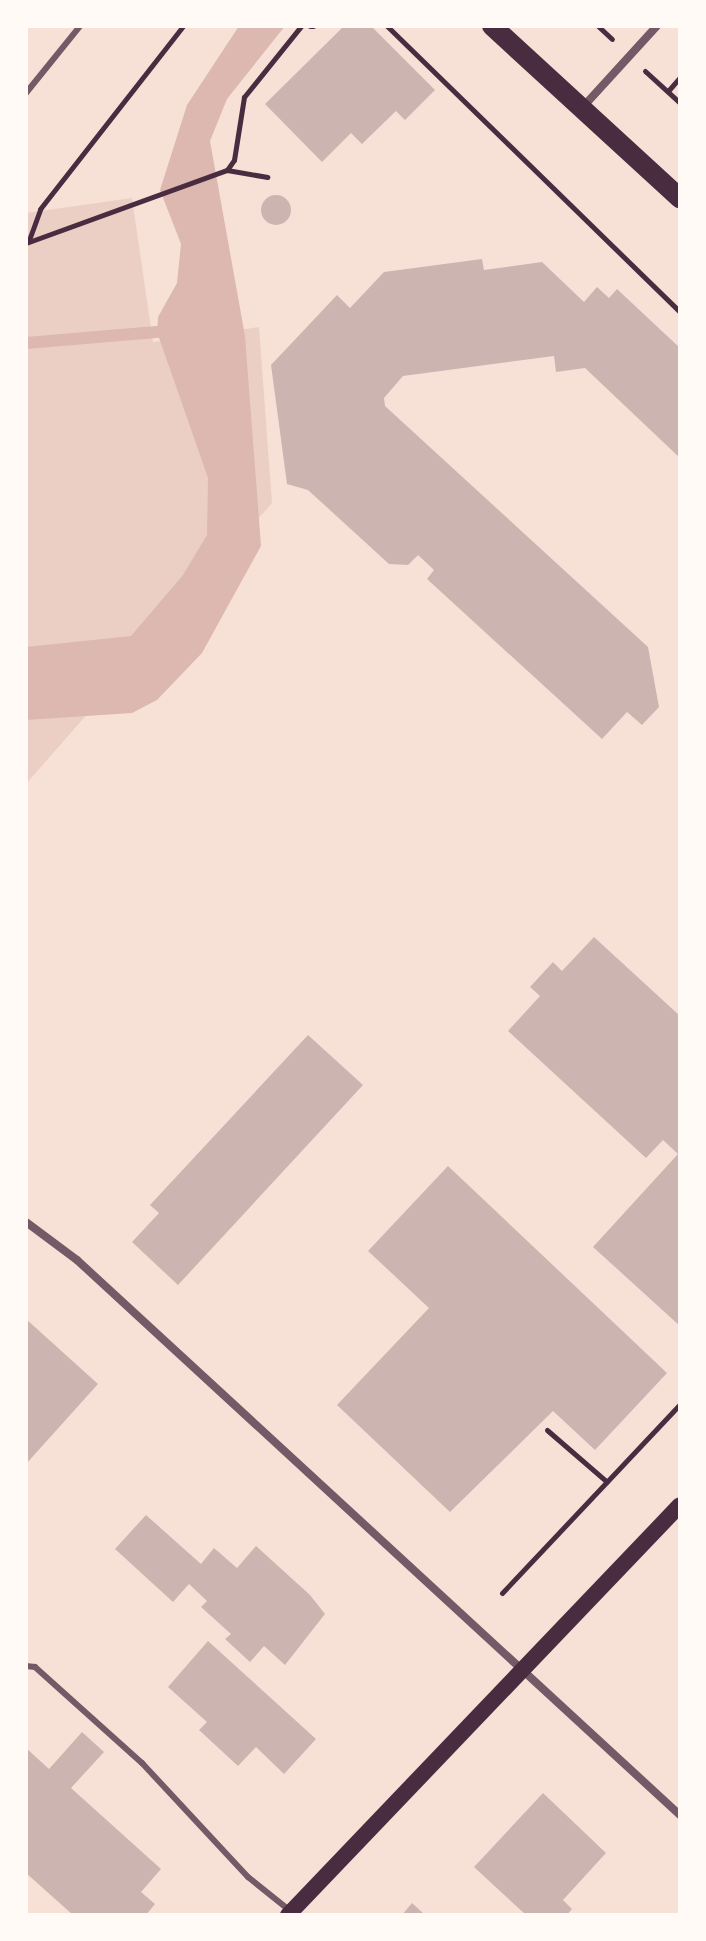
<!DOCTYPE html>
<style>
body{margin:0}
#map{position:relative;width:706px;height:1941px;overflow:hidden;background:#f7e1d7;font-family:"Libre Baskerville",serif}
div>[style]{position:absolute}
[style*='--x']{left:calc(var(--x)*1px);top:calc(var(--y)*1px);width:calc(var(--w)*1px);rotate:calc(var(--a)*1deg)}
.green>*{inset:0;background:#ebcfc5}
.water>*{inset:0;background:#dcb8b0}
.stream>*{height:12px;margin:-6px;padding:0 6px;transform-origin:6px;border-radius:6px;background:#dcb8b0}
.building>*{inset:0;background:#ccb4b1}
.round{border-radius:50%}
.path>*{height:5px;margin:-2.5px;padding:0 2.5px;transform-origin:2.5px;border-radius:2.5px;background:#4a2c40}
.service>*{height:6px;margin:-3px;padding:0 3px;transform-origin:3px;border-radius:3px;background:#755966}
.minor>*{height:8px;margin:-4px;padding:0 4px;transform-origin:4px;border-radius:4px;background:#755966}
.secondary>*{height:16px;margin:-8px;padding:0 8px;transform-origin:8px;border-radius:8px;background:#4a2c40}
.primary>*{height:20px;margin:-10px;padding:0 10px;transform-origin:10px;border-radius:10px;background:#4a2c40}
span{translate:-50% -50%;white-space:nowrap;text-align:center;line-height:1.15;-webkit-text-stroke:6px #fffaf5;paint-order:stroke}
.frame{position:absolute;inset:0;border:28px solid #fffaf5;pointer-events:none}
</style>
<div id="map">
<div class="green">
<div style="clip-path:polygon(132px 198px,153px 342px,259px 327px,272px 503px,26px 784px,26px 213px)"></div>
</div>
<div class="water">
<div style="clip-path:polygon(239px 26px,285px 26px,227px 99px,210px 141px,245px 336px,261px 546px,202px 653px,157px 700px,132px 713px,26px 720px,26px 647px,131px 636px,183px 575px,207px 535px,208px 478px,157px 332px,158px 317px,177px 283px,181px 244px,160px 190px,187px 105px)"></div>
</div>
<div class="stream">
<div style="--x:26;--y:343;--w:131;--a:-4.8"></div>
</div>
<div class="building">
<div style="clip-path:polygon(344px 26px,371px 26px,435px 90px,405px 120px,396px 111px,362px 144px,351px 133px,322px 162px,265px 104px)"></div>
<div class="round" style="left:261px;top:195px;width:30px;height:30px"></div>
<div style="clip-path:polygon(482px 259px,484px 270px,542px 262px,584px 302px,597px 287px,609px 298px,617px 289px,680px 348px,680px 458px,585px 368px,556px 372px,554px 356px,403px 376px,384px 398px,385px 406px,648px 647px,659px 707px,642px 725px,627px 712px,602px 739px,427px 579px,434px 570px,418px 555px,408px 565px,389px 564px,308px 490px,287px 484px,271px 365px,337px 295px,350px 308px,384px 272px)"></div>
<div style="clip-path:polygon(594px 937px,680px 1016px,680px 1326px,593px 1247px,678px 1154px,663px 1140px,646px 1158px,508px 1031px,540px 996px,530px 987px,553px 962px,562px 971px)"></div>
<div style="clip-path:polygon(308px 1035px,363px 1085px,178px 1285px,132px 1242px,159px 1213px,150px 1205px)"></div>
<div style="clip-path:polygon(448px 1166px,667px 1373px,595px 1450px,553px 1411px,450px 1512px,337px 1405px,429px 1308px,368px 1251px)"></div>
<div style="clip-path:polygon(26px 1319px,98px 1384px,26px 1464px)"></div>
<div style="clip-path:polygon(146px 1515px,201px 1564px,214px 1548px,237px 1568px,256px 1546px,310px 1595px,325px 1614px,285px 1665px,264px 1646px,250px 1662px,225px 1639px,231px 1634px,201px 1607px,207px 1601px,189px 1584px,173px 1602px,115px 1549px)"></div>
<div style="clip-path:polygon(208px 1641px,316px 1739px,284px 1774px,256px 1747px,238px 1766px,199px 1730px,207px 1722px,168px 1687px)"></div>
<div style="clip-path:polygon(82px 1732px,104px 1752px,71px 1788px,161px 1869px,141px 1892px,155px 1904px,146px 1915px,73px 1915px,26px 1873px,26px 1748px,49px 1769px)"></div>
<div style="clip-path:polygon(543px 1793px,606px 1853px,563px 1900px,572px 1909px,567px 1915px,526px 1915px,474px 1867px)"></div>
<div style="clip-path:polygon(412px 1903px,425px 1915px,402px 1915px)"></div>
</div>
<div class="path">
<div style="--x:310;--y:26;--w:3;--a:0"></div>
<div style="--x:387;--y:26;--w:409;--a:44.3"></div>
<div style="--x:598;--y:26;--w:19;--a:43"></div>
<div style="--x:645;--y:71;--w:47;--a:42.4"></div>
<div style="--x:668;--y:91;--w:18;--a:-49"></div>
<div style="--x:227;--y:170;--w:41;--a:9.9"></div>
<div style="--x:29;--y:240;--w:33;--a:-70"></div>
<div style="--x:40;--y:209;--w:232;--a:-52"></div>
<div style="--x:26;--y:243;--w:214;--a:-20"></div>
<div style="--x:227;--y:170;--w:12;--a:-55"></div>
<div style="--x:234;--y:160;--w:64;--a:-81"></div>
<div style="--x:244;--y:97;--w:91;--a:-51.2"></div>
<div style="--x:547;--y:1430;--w:79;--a:40.9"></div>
<div style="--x:502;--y:1593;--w:260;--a:-46.7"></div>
</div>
<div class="service">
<div style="--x:26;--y:93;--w:86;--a:-51.1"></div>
<div style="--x:26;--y:1666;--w:9;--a:6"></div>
<div style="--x:35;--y:1667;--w:144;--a:41.9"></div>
<div style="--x:142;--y:1763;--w:156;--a:47.1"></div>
<div style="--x:248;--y:1877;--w:53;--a:38.8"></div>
</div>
<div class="minor">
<div style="--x:582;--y:108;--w:111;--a:-47.6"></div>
<div style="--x:26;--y:1222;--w:64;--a:36.7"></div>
<div style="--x:77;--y:1260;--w:820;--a:42.63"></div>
</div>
<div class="secondary">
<div style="--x:288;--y:1915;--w:567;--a:-46.29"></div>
</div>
<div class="primary">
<div style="--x:492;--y:26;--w:255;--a:42.5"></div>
</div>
<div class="frame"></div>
</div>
